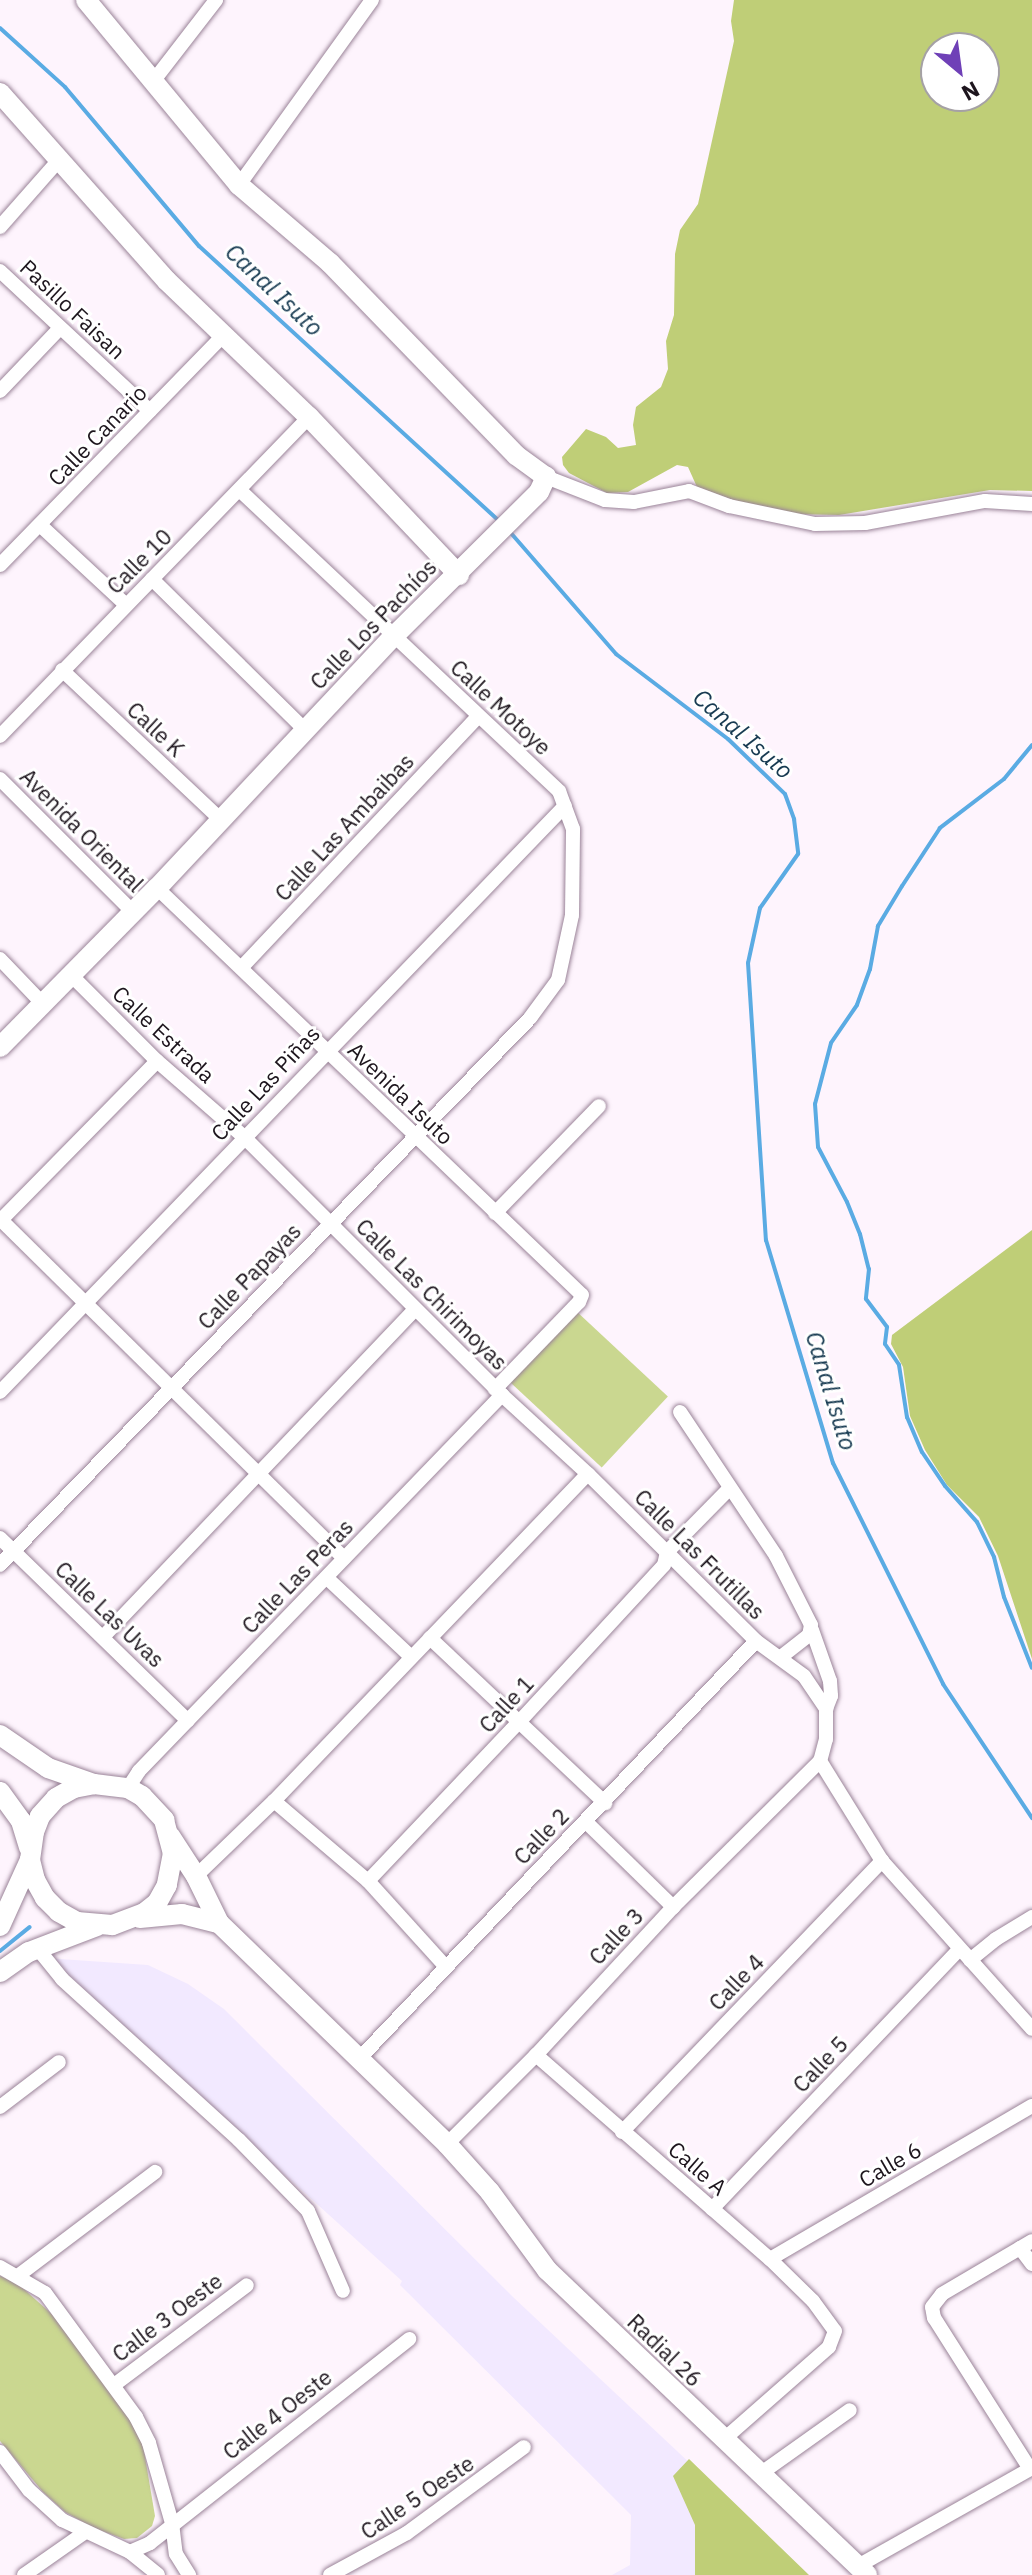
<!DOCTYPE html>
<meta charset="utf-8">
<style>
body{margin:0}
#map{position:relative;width:1032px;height:2575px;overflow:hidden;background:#fef4fd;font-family:"IBM Plex Sans",sans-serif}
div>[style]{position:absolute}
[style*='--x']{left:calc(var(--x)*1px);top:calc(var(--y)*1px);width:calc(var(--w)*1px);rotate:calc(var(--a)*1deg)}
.industrial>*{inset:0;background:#f2e9ff}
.green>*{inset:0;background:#cad790;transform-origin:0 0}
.forest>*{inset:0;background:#bfce77}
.stream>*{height:4px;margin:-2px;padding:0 2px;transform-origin:2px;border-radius:2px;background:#5aabe3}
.roads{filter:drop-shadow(0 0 2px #9a8398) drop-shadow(0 0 2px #9a8398)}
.street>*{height:14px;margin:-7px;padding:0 7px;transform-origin:7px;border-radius:7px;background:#fff}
.secondary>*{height:20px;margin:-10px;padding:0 10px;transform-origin:10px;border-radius:10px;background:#fff}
span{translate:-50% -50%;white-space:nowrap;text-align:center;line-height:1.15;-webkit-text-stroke:6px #fff;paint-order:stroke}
.street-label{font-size:22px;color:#1d151d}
.water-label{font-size:24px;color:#173a51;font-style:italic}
.north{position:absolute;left:920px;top:32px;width:80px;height:80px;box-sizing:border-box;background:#fff;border:2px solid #a5a1a5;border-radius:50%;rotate:151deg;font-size:22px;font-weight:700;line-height:32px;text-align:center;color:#1d151d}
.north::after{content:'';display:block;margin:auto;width:28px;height:36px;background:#6f40b7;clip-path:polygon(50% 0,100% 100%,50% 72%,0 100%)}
</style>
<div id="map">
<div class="industrial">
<div style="clip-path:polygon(45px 1958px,148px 1965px,188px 1984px,224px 2009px,513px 2297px,809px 2575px,612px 2575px,630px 2565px,631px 2515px,400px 2285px,402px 2281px)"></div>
</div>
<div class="green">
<div style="left:575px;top:1310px;width:127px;height:97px;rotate:43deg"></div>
<div style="clip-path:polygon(0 2276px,17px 2283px,63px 2324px,130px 2416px,143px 2445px,155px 2516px,152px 2526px,137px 2538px,124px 2539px,94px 2528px,65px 2512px,43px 2492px,0 2441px)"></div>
</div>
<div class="forest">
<div style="clip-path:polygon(evenodd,734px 0,1032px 0,1032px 491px,990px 490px,839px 515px,791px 514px,747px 505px,697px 487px,688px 467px,677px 465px,628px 492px,607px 493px,569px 473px,563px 465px,562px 457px,586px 429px,606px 437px,618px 448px,636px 445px,633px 425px,636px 407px,661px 387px,668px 369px,666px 341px,674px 315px,675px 254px,680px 230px,698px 204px,734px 41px,731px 21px,734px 0,936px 48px,984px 48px,984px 96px,936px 96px,936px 48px)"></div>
<div style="clip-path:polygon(1032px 1230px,1032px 1659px,998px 1556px,979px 1517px,947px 1485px,925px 1450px,910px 1416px,903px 1367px,891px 1344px,892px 1335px)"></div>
<div style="clip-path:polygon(689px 2459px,809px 2575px,695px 2575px,695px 2525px,673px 2476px)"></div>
</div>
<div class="stream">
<div style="--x:0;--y:28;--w:88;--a:42.2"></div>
<div style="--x:65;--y:87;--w:208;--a:49.9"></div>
<div style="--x:199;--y:246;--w:410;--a:42.5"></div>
<div style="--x:510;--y:532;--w:162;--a:49"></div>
<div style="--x:616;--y:654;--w:141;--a:37.2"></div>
<div style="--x:728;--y:739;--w:79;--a:44"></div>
<div style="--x:785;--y:794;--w:27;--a:70"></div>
<div style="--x:794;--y:819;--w:35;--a:83"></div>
<div style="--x:798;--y:854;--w:66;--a:125.1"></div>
<div style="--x:760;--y:908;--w:56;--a:102.3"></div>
<div style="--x:748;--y:963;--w:278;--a:86.3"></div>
<div style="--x:766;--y:1240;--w:233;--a:73.3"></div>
<div style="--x:833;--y:1463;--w:247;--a:63.5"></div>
<div style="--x:943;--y:1684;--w:161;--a:56.4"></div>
<div style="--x:1032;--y:745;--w:44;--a:129.5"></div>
<div style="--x:1004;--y:779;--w:81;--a:142.6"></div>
<div style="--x:940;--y:828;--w:69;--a:123.2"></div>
<div style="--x:902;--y:886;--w:47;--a:121"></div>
<div style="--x:878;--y:926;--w:44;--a:100.5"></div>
<div style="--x:870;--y:969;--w:38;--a:110"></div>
<div style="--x:857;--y:1005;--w:46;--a:124.4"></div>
<div style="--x:831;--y:1043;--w:63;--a:104.7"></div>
<div style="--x:815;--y:1104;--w:43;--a:86"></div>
<div style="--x:818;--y:1147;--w:62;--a:62.2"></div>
<div style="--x:847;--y:1202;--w:35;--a:68"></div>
<div style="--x:860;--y:1234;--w:36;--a:76"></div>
<div style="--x:869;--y:1269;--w:30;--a:96"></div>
<div style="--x:866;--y:1299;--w:35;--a:53"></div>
<div style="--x:887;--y:1327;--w:17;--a:97"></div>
<div style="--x:885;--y:1344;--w:25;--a:56"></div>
<div style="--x:899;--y:1365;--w:53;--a:81.3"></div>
<div style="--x:907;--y:1417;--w:38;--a:67"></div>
<div style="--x:922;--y:1452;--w:41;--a:55.9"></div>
<div style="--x:945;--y:1486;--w:48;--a:48.4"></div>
<div style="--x:977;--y:1522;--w:39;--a:64"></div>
<div style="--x:994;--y:1557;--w:41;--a:76"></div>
<div style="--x:1004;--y:1597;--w:76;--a:68.5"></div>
<div style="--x:0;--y:1951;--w:38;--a:-39"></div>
</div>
<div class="roads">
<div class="street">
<div style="--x:155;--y:79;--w:100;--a:-52.3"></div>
<div style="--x:239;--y:185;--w:228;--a:-54.3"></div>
<div style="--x:0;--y:227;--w:89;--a:-48.6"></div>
<div style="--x:0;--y:271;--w:205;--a:43"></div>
<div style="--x:0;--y:391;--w:87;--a:-46.4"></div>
<div style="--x:546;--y:477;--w:63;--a:21.3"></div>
<div style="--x:605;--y:500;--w:29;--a:4"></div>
<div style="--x:634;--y:502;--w:56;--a:-11.3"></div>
<div style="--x:689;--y:491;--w:43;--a:20.6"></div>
<div style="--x:729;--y:506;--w:88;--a:11.8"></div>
<div style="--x:815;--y:524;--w:50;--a:-1.1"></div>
<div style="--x:865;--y:523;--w:122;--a:-10.4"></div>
<div style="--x:985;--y:501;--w:47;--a:3.7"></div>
<div style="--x:40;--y:525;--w:117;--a:42.9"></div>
<div style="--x:0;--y:565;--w:321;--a:-45.8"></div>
<div style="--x:152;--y:579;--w:215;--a:44.6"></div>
<div style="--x:62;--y:670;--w:217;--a:43.3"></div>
<div style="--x:0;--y:736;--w:444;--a:-45.9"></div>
<div style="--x:0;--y:779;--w:188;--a:45"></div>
<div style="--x:157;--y:888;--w:588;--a:43.76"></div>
<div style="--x:582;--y:1295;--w:8;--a:113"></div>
<div style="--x:579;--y:1302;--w:121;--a:134"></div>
<div style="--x:0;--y:959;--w:61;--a:46.3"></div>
<div style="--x:242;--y:967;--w:344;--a:-46.7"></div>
<div style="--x:72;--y:976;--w:120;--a:45"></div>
<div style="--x:157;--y:1061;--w:116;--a:41.1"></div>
<div style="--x:244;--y:1137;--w:365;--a:45"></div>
<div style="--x:502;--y:1395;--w:117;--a:42.6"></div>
<div style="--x:588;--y:1474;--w:237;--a:44.8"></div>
<div style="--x:756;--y:1641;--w:59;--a:36.1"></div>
<div style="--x:804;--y:1676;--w:40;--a:56"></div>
<div style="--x:826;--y:1709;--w:30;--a:90"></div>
<div style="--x:826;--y:1739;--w:23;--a:105"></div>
<div style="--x:495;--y:1213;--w:149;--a:-45.8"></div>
<div style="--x:0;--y:1219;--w:483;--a:44.6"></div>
<div style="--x:0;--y:1221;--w:224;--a:-45.5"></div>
<div style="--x:0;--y:1392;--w:814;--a:-46.05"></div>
<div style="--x:680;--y:1412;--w:173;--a:56.3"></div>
<div style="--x:776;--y:1556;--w:77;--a:63.1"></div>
<div style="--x:811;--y:1625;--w:10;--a:101"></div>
<div style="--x:809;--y:1635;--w:36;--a:142"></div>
<div style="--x:0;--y:1538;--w:262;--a:44.2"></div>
<div style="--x:0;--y:1565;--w:762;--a:-45.9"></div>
<div style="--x:530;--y:1018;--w:47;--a:-53.6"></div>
<div style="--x:558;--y:980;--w:66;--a:-77.8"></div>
<div style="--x:572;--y:915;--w:86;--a:-89.3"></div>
<div style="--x:573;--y:829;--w:40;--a:-110.2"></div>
<div style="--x:559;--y:791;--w:439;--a:-136.7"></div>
<div style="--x:327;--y:1578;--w:115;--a:43.2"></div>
<div style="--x:812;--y:1630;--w:54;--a:70.6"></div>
<div style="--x:830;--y:1681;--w:15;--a:86"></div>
<div style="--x:831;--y:1696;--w:14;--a:111"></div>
<div style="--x:103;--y:1637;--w:453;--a:-46.4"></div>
<div style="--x:430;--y:1638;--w:241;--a:43.3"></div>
<div style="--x:820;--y:1761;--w:118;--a:58.2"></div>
<div style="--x:882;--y:1861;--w:225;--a:48.2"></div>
<div style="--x:128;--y:1788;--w:20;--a:-57"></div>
<div style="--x:139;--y:1771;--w:523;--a:-46.01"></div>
<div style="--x:274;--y:1801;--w:123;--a:40.4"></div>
<div style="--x:368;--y:1881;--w:115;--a:47.8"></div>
<div style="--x:586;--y:1822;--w:122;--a:44.3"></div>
<div style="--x:196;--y:1876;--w:108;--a:-43.9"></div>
<div style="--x:274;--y:1801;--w:453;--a:-46.2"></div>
<div style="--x:368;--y:1881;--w:221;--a:-46.5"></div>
<div style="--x:520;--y:1721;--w:212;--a:-47.3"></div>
<div style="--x:664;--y:1565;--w:13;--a:-77"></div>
<div style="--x:667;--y:1552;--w:88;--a:-45.5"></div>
<div style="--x:38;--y:1949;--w:38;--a:51"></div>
<div style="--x:62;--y:1979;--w:239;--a:42.3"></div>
<div style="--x:239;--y:2140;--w:99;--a:45.8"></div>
<div style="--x:308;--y:2211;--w:87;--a:66.4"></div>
<div style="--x:970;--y:1960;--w:33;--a:-39"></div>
<div style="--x:996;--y:1939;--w:42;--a:-31.4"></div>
<div style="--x:536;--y:2055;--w:310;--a:41.1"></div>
<div style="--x:770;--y:2259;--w:60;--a:44.3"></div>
<div style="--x:813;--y:2301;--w:37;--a:54"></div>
<div style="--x:835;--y:2331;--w:17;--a:111"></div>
<div style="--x:829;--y:2347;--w:141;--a:138.7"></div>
<div style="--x:357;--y:2061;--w:579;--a:-46.47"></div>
<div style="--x:0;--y:2107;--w:74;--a:-37.3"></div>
<div style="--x:622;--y:2132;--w:376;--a:-46.2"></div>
<div style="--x:447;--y:2144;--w:126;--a:-45"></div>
<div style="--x:536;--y:2055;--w:202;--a:-47.2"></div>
<div style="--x:673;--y:1907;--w:207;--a:-44.8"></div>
<div style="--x:712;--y:2209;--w:359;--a:-46.4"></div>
<div style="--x:1020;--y:2248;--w:20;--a:53"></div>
<div style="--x:770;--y:2259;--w:303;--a:-30.3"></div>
<div style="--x:0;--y:2267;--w:52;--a:30"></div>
<div style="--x:45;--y:2293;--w:154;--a:53.7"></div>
<div style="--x:136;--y:2417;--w:29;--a:63"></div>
<div style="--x:149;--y:2443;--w:83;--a:74"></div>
<div style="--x:172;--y:2523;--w:31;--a:83"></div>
<div style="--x:176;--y:2554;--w:25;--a:58"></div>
<div style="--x:19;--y:2275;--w:171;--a:-37.1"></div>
<div style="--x:114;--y:2385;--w:166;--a:-36.9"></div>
<div style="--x:0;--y:2452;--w:48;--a:52.7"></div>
<div style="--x:29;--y:2490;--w:45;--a:42.3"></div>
<div style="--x:62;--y:2520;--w:75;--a:25.2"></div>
<div style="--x:130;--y:2552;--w:36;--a:39"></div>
<div style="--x:1030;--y:2469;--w:179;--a:-122.4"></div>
<div style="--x:934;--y:2318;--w:11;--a:-100"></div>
<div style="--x:932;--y:2307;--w:16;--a:-52"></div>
<div style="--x:942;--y:2294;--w:104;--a:-30.5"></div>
<div style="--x:760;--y:2474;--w:110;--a:-35.4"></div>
<div style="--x:130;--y:2552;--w:22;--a:-24"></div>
<div style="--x:150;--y:2543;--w:330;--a:-38.2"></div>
<div style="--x:858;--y:2566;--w:200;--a:-29.4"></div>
<div style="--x:24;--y:2575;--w:73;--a:-35"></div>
<div style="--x:330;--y:2575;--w:88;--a:-28.6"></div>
<div style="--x:407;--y:2533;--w:145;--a:-36.3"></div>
</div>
<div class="secondary">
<div style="--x:0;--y:93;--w:251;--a:48.4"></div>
<div style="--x:167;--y:281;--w:197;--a:43.8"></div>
<div style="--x:309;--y:417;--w:218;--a:46.5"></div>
<div style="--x:0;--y:1047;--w:223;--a:-45.4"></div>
<div style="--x:157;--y:888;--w:346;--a:-46.8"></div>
<div style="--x:394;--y:636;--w:204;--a:-44.8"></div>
<div style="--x:539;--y:492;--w:17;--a:-65"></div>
<div style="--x:546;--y:477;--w:37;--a:-144"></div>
<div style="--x:516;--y:455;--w:267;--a:-134.1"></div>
<div style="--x:330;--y:263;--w:120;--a:-139.4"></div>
<div style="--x:239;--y:185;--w:240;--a:-129.6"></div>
<div style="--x:0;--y:1735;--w:58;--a:34.5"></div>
<div style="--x:48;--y:1768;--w:49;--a:19.2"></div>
<div style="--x:94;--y:1784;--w:34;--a:7"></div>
<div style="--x:128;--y:1788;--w:16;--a:30"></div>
<div style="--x:142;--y:1796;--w:33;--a:47"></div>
<div style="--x:164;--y:1820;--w:34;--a:75"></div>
<div style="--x:173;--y:1853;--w:33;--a:101"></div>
<div style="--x:167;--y:1885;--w:21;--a:119"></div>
<div style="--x:157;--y:1903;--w:16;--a:142"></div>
<div style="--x:144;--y:1913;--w:34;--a:159"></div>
<div style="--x:112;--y:1925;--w:35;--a:-175"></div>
<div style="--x:77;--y:1922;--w:21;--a:-151"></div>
<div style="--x:59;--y:1912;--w:20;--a:-135"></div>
<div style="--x:45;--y:1898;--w:21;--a:-119"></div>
<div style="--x:35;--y:1880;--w:21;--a:-104"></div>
<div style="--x:30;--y:1860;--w:28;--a:-82"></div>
<div style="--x:34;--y:1832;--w:17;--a:-69"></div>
<div style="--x:40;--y:1816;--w:24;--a:-48"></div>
<div style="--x:56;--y:1798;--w:21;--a:-29"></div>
<div style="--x:74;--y:1788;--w:20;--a:-11"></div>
<div style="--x:0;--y:1792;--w:36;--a:54"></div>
<div style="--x:21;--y:1821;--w:28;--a:73"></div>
<div style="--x:170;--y:1836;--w:48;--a:57"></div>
<div style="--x:196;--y:1876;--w:52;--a:63.9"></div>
<div style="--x:219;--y:1923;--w:318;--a:44.1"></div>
<div style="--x:447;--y:2144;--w:64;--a:48.1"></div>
<div style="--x:490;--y:2192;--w:97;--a:53.8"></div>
<div style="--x:547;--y:2270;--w:442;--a:43.6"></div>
<div style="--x:140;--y:1918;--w:42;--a:-5.4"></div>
<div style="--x:182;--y:1914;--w:38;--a:14"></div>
<div style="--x:0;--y:1926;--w:72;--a:-65.6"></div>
<div style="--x:0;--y:1972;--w:35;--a:-35"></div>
<div style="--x:29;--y:1952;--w:73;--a:-20.9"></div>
</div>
</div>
<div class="street-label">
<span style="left:73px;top:309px;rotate:43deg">Pasillo Faisan</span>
<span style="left:97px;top:435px;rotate:-46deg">Calle Canario</span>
<span style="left:139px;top:561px;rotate:-45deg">Calle 10</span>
<span style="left:373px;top:624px;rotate:-46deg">Calle Los Pachíos</span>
<span style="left:501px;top:707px;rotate:43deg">Calle Motoye</span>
<span style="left:156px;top:729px;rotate:43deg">Calle K</span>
<span style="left:344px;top:827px;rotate:-47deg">Calle Las Ambaibas</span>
<span style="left:82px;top:830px;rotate:45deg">Avenida Oriental</span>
<span style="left:164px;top:1034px;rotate:43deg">Calle Estrada</span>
<span style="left:265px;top:1083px;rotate:-47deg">Calle Las Piñas</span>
<span style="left:401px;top:1093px;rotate:44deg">Avenida Isuto</span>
<span style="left:249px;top:1276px;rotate:-46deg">Calle Papayas</span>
<span style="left:432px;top:1294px;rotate:45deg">Calle Las Chirimoyas</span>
<span style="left:700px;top:1554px;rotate:45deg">Calle Las Frutillas</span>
<span style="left:297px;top:1576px;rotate:-46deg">Calle Las Peras</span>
<span style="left:110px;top:1614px;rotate:44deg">Calle Las Uvas</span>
<span style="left:506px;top:1704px;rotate:-47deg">Calle 1</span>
<span style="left:541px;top:1836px;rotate:-46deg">Calle 2</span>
<span style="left:616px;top:1936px;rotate:-47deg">Calle 3</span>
<span style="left:736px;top:1982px;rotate:-46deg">Calle 4</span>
<span style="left:820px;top:2064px;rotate:-46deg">Calle 5</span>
<span style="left:890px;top:2164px;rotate:-30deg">Calle 6</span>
<span style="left:698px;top:2168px;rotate:41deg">Calle A</span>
<span style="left:167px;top:2317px;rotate:-37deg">Calle 3 Oeste</span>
<span style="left:665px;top:2350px;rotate:44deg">Radial 26</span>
<span style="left:277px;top:2414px;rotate:-38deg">Calle 4 Oeste</span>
<span style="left:417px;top:2497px;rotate:-34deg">Calle 5 Oeste</span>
</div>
<div class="water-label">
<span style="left:274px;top:290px;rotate:43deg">Canal Isuto</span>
<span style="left:743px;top:734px;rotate:41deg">Canal Isuto</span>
<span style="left:831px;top:1391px;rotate:73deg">Canal Isuto</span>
</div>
<div class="north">N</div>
</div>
